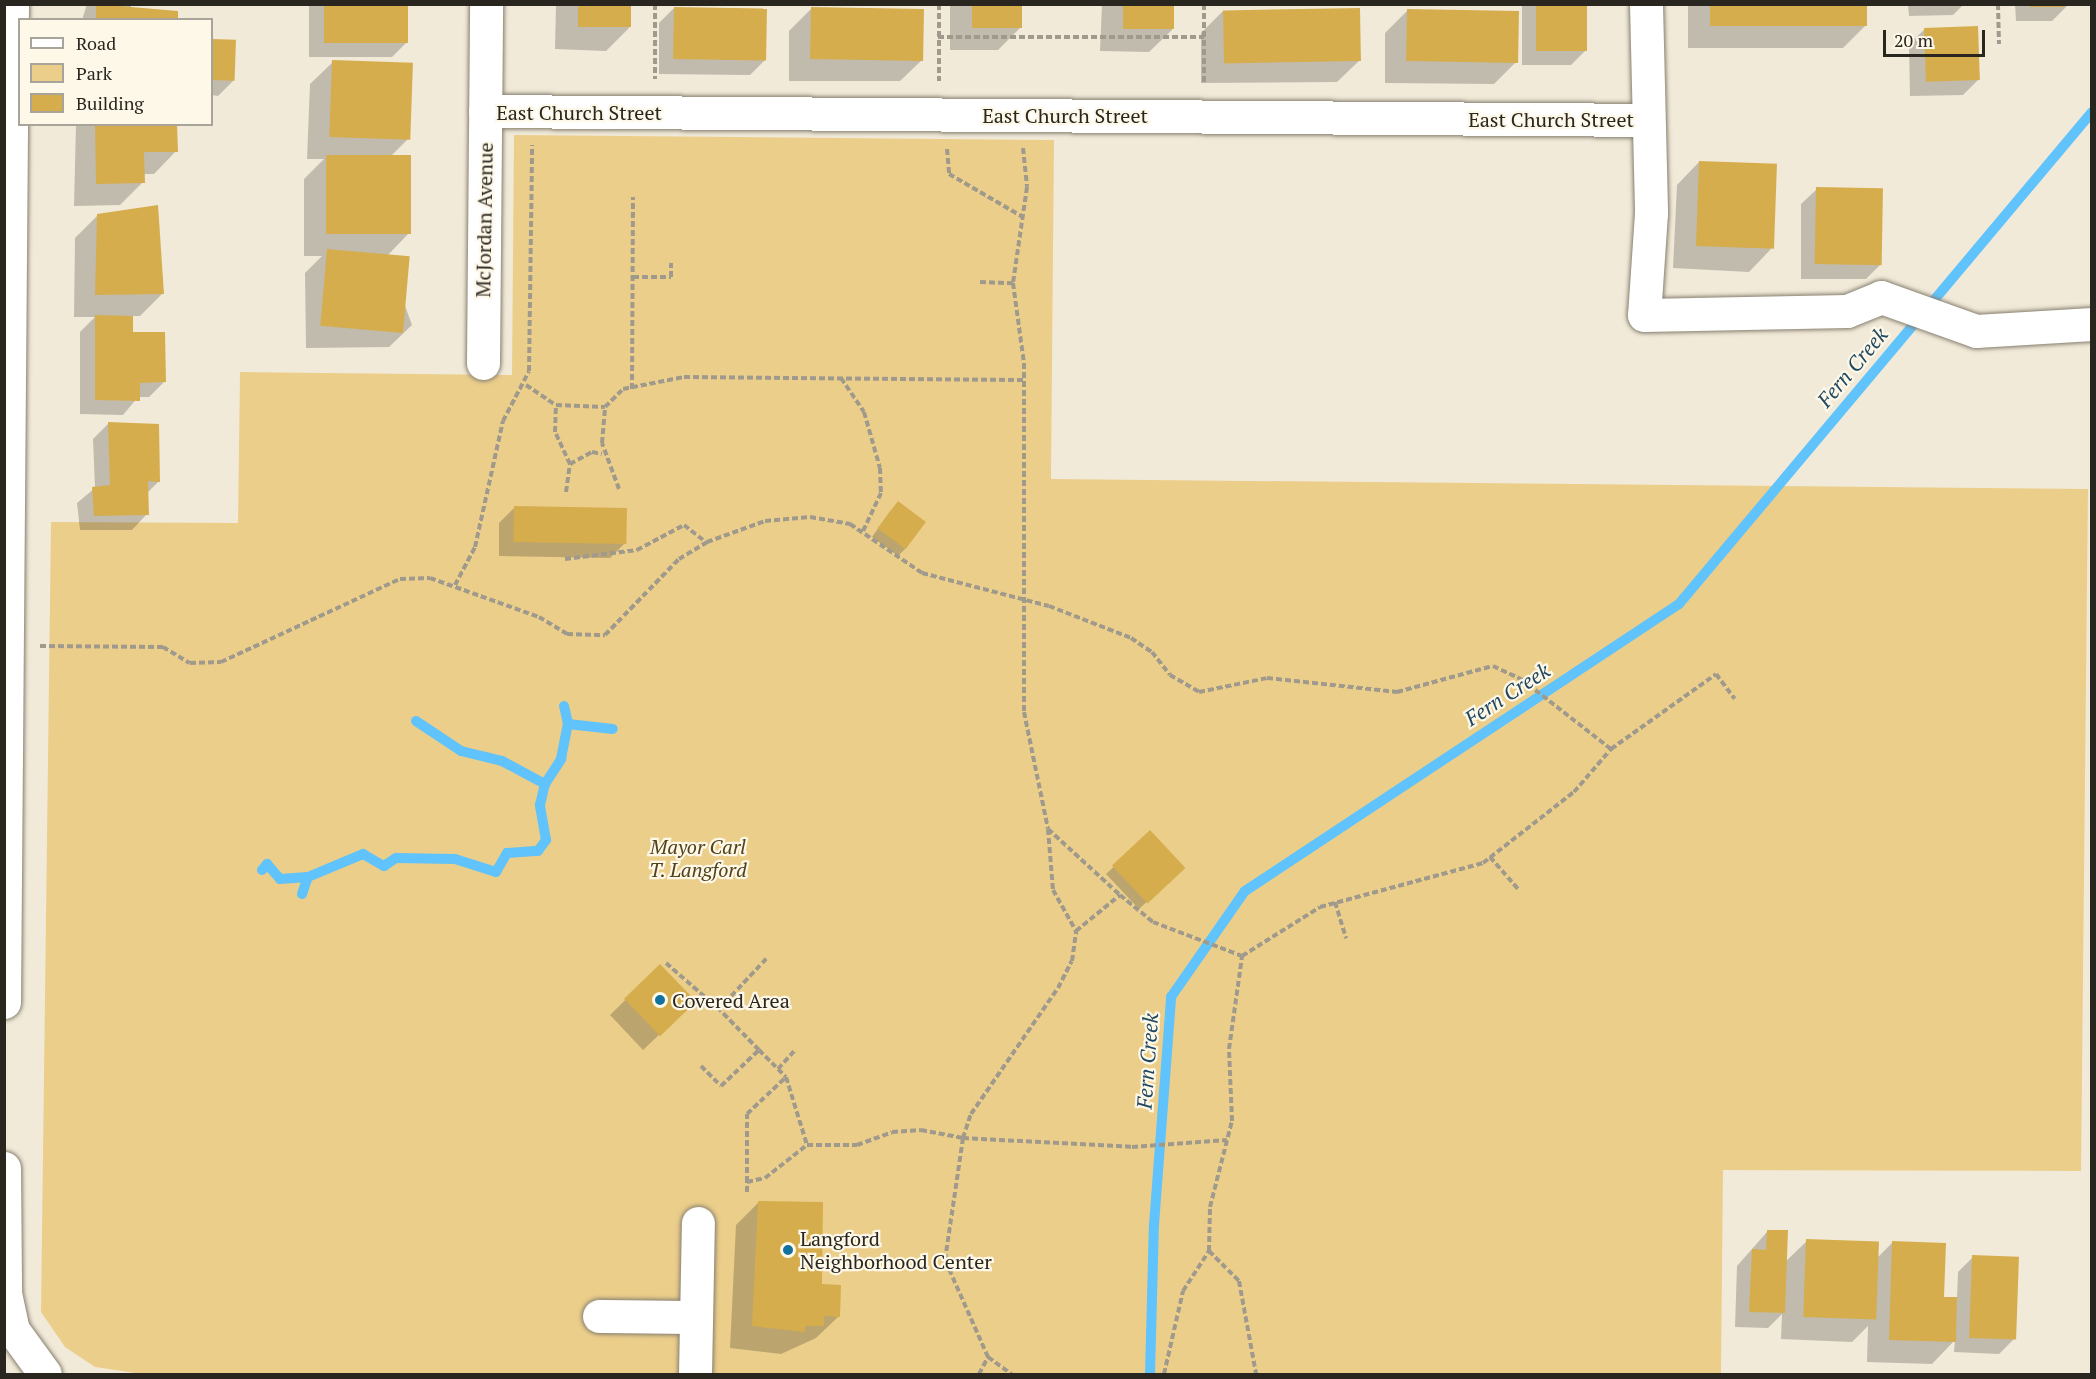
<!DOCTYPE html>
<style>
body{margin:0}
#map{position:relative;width:2096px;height:1379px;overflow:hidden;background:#f2ead9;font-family:"PT Serif",serif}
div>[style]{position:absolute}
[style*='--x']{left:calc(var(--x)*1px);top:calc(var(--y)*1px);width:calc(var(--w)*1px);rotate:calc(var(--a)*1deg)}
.green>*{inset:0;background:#ecce8b}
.shadow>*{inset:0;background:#0003}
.stream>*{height:10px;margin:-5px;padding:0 5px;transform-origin:5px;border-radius:5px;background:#60c3fb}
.building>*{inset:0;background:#d5ad4d;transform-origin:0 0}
.path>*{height:4px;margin-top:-2px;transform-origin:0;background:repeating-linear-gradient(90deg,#a09a8d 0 6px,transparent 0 9px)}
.roads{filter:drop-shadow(0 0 2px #878070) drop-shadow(0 0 2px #878070)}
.minor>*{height:33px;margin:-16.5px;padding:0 16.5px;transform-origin:16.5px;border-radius:16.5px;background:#fff}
.dots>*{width:16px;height:16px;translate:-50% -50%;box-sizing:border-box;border:3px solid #fef8e9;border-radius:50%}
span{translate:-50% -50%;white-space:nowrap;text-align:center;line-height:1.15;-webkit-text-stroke:4.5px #fef8e9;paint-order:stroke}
.street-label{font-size:20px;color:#292620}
.park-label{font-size:20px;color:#52421a;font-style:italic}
.poi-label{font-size:20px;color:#292620}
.left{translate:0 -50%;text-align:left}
.water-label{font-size:21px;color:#204961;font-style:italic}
.frame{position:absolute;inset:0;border:6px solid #292620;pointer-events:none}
.legend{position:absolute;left:18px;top:18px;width:195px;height:108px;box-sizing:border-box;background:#fef8e9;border:2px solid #a9a499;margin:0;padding:8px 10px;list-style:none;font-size:18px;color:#292620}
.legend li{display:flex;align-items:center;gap:12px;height:30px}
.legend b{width:30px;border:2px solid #a9a499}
.scale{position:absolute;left:1883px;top:30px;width:102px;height:27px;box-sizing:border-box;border:3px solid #292620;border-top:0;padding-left:8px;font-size:18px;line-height:21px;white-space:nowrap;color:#292620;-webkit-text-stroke:4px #fef8e9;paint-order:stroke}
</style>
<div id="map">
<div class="green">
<div style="clip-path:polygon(514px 135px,1054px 140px,1051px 479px,2088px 489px,2081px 1171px,1723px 1170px,1721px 1374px,135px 1373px,95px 1367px,65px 1347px,41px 1312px,51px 522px,238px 523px,240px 372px,512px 375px)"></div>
</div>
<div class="shadow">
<div style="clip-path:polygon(87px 4px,131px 4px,131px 12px,176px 20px,82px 20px)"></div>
<div style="clip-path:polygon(309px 4px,406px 4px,407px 42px,392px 57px,309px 57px)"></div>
<div style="clip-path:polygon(556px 4px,630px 4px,629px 28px,606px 51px,555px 49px)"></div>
<div style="clip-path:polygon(950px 4px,1020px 4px,1020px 28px,998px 50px,950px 50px)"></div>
<div style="clip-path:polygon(1102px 4px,1173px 4px,1172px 30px,1149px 52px,1100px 51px)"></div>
<div style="clip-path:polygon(1522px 4px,1586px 4px,1586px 50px,1571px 65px,1522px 65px)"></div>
<div style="clip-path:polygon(1688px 4px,1865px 4px,1865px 26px,1843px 48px,1688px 48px)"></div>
<div style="clip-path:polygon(1908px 4px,1964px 4px,1953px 15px,1909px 16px)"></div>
<div style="clip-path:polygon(2015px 4px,2067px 4px,2067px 6px,2052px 21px,2016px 21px)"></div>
<div style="clip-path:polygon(674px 8px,765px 60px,750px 75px,659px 74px,659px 23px)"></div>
<div style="clip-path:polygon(811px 9px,923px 59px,900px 81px,789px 81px,789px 31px)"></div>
<div style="clip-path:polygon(1408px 10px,1516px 62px,1494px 84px,1385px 83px,1385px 33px)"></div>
<div style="clip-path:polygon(1223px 11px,1360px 60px,1337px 82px,1201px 83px,1201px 33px)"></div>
<div style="clip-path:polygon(1925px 29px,1978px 80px,1963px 95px,1910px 96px,1909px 44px)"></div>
<div style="clip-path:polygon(212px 40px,235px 41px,233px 81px,218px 96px,212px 95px)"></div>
<div style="clip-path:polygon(333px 62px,408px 139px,391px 156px,409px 233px,387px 256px,412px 325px,389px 347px,306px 348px,305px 273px,322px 256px,304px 256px,304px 179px,324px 159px,307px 159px,310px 84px)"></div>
<div style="clip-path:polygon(76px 124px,176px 124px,176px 151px,154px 174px,143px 174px,143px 182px,120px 205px,74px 206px)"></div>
<div style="clip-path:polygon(1699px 162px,1771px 249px,1749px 272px,1673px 268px,1677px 185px)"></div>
<div style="clip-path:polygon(1817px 189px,1881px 264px,1866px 279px,1801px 279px,1801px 204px)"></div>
<div style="clip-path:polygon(98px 215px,162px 294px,140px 316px,132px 316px,131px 333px,164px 382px,149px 397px,138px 397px,123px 415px,80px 414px,80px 332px,95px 317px,74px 317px,75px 238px)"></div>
<div style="clip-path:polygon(108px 424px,159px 481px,147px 493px,147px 514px,132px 530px,80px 530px,77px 503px,95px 488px,93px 439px)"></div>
<div style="clip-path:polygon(514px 508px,625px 543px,610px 558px,499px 556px,499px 523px)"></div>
<div style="clip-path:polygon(891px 510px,905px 549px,898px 556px,872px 537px)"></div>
<div style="clip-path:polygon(1150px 833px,1176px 875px,1139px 909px,1106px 874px)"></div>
<div style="clip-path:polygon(660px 966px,679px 1016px,643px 1050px,610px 1015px)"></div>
<div style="clip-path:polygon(758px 1203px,839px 1316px,816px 1338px,781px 1354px,730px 1348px,736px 1225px)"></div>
<div style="clip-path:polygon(1767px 1232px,1785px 1262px,1807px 1241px,1877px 1258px,1892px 1243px,1943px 1298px,1957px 1298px,1958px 1272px,1973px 1257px,2014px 1339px,1999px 1354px,1954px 1352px,1955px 1340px,1932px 1364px,1867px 1362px,1868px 1326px,1852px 1342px,1781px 1339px,1782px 1314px,1768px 1328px,1735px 1327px,1737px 1266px)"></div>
</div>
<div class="stream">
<div style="--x:564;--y:706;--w:18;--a:77"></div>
<div style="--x:416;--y:721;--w:54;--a:33.7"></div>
<div style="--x:461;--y:751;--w:42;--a:13.7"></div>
<div style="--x:502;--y:761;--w:49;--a:28.1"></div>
<div style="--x:262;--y:870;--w:8;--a:-50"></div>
<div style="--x:267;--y:864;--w:20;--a:49"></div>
<div style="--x:280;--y:879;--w:28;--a:-4"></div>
<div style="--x:302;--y:894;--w:18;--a:-71"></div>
<div style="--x:308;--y:877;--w:60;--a:-22.7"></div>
<div style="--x:363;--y:854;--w:24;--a:30"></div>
<div style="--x:384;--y:866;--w:14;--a:-34"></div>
<div style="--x:396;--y:858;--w:59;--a:1"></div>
<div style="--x:455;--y:859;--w:43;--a:17.6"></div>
<div style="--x:496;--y:872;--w:22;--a:-60"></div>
<div style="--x:507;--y:853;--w:31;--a:-4"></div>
<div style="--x:538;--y:851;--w:14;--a:-54"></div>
<div style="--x:546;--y:840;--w:36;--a:-100"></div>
<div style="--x:540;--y:805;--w:22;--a:-77"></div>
<div style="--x:545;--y:784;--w:30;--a:-57"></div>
<div style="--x:561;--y:759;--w:36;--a:-79"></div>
<div style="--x:568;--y:724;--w:45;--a:6.3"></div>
<div style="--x:1150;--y:1374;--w:149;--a:-88.5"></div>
<div style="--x:1154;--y:1225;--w:229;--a:-85.7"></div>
<div style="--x:1171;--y:997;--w:129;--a:-55.1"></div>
<div style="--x:1245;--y:891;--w:520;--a:-33.48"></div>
<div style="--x:1679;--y:604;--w:642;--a:-49.99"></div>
</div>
<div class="building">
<div style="clip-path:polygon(96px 4px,178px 11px,178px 20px,96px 20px)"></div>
<div style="left:324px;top:4px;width:84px;height:39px"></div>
<div style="left:578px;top:4px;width:53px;height:23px"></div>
<div style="left:972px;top:4px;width:50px;height:24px"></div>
<div style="left:1123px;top:4px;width:51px;height:25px"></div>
<div style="left:1536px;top:4px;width:51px;height:47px"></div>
<div style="left:1710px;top:4px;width:157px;height:22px"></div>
<div style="left:2030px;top:4px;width:34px;height:3px"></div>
<div style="left:674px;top:7px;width:93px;height:52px;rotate:1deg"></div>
<div style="left:811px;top:7px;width:113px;height:52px;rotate:1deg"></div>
<div style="left:1360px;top:8px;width:53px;height:137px;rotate:89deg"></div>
<div style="left:1407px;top:9px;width:112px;height:52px;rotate:1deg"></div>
<div style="left:1978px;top:26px;width:54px;height:54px;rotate:88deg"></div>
<div style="left:212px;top:39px;width:24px;height:41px;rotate:2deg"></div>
<div style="left:332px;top:60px;width:81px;height:77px;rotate:2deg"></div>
<div style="clip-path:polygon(95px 124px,177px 124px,178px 152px,144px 152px,145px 183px,96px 184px)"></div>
<div style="left:326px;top:155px;width:85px;height:79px"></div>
<div style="left:1699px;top:161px;width:78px;height:85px;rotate:2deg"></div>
<div style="left:1816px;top:187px;width:67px;height:77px;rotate:1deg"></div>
<div style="clip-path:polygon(158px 205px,164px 294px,95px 295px,97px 214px)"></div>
<div style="left:327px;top:249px;width:83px;height:77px;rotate:5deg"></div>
<div style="clip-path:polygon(95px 315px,133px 316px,133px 332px,165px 332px,166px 382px,140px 383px,140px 401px,95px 400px)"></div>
<div style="clip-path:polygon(108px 422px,159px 424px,160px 482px,148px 481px,149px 515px,94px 516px,92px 487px,110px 485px)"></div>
<div style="left:898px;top:501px;width:35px;height:34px;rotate:37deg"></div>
<div style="left:514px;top:506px;width:113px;height:36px;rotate:1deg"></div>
<div style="left:1150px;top:830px;width:52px;height:52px;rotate:47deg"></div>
<div style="left:660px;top:964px;width:52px;height:50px;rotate:46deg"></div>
<div style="clip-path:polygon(758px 1201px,823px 1202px,822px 1284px,841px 1285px,840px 1317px,824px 1316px,824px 1326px,805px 1326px,805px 1332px,752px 1326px)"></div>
<div style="clip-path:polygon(1767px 1230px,1788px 1230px,1785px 1313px,1749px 1312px,1752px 1249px,1766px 1250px)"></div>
<div style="left:1806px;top:1239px;width:73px;height:78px;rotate:2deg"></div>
<div style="clip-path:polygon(1892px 1241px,1946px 1243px,1944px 1297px,1957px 1297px,1956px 1342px,1889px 1340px)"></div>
<div style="left:1972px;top:1255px;width:47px;height:83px;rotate:2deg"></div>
</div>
<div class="path">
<div style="--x:655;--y:4;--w:75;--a:90"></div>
<div style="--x:939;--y:4;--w:77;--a:90"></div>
<div style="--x:1204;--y:4;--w:80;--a:90"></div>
<div style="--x:1998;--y:4;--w:40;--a:88.6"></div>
<div style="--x:1892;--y:5;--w:1;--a:-90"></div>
<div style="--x:938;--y:37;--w:266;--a:0"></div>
<div style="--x:1023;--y:148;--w:39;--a:84"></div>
<div style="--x:1027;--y:187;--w:97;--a:98.3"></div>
<div style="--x:1013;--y:283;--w:81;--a:82.2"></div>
<div style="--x:1024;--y:363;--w:349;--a:90"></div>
<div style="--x:1024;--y:712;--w:119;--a:78.4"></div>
<div style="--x:1048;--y:829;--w:61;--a:85.3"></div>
<div style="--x:1053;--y:890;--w:47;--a:60.7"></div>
<div style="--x:947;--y:149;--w:25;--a:85"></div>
<div style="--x:949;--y:174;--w:86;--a:30.2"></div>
<div style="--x:633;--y:277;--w:38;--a:0"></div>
<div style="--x:671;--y:277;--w:14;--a:-90"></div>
<div style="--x:980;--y:282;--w:33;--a:2"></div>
<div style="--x:841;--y:378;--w:41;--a:55.9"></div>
<div style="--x:864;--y:412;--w:58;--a:74.1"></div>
<div style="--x:880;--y:468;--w:25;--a:88"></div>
<div style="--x:881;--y:493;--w:42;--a:115.3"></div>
<div style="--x:526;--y:385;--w:36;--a:34"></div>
<div style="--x:632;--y:389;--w:192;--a:-89.7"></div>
<div style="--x:570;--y:464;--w:25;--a:-29"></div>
<div style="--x:592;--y:452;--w:10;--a:11"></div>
<div style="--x:619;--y:489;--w:49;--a:-110.3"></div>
<div style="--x:602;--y:443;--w:36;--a:-85"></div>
<div style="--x:605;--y:407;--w:25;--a:-45"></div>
<div style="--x:623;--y:389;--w:62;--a:-11.1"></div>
<div style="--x:684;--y:377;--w:340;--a:0.5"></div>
<div style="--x:566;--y:492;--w:28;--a:-82"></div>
<div style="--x:570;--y:464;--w:35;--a:-115"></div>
<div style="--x:555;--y:432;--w:27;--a:-88"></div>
<div style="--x:556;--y:405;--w:49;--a:2.3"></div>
<div style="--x:565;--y:559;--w:73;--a:-7.1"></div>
<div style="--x:637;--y:550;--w:53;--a:-28"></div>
<div style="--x:684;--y:525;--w:28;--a:38"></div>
<div style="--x:455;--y:585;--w:43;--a:-62.2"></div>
<div style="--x:475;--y:547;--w:129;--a:-77.5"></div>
<div style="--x:503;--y:421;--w:56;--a:-62.5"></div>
<div style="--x:529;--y:371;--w:226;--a:-89.2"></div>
<div style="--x:40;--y:646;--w:123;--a:0.5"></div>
<div style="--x:163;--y:647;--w:31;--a:31"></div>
<div style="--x:190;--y:663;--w:31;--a:-2"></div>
<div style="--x:221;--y:662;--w:197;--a:-24.9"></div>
<div style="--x:400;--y:579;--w:30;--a:-2"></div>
<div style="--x:430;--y:578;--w:116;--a:19.7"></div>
<div style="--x:539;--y:617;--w:33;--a:31"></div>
<div style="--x:567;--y:634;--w:38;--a:2"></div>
<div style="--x:605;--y:635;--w:106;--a:-45.8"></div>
<div style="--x:679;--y:559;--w:33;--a:-31"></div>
<div style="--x:707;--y:542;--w:62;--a:-19.9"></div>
<div style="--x:765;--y:521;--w:45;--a:-5.1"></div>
<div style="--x:810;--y:517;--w:41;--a:9.9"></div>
<div style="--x:850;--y:524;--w:87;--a:34.2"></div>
<div style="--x:922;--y:573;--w:131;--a:14.6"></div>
<div style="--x:1049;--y:606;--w:88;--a:21.3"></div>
<div style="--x:1131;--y:638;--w:25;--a:34"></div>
<div style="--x:1152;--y:652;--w:29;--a:52"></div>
<div style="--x:1170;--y:675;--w:34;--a:30"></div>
<div style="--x:1199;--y:692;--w:69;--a:-11.6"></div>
<div style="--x:1267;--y:678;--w:131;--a:6.1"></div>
<div style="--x:1397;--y:692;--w:99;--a:-15.2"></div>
<div style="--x:1493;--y:666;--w:31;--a:25"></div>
<div style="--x:1521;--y:679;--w:114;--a:37.9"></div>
<div style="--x:1048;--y:829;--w:98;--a:42.5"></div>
<div style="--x:1490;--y:857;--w:44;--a:48.7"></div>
<div style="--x:1335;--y:902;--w:38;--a:73"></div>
<div style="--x:666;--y:963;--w:70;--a:41"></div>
<div style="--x:759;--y:1050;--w:57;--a:-134.3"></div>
<div style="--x:719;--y:1009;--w:69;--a:-46.8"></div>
<div style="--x:701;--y:1066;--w:28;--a:45"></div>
<div style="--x:721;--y:1086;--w:52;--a:-43.5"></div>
<div style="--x:759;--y:1050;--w:38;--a:45"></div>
<div style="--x:786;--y:1077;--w:71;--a:72.8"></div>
<div style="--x:778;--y:1069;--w:25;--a:-48"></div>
<div style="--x:747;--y:1182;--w:68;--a:-90"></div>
<div style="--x:747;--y:1114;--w:54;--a:-43.5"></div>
<div style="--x:747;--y:1192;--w:10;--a:-90"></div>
<div style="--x:747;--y:1182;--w:18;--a:-13"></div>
<div style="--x:765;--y:1178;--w:53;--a:-38.2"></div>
<div style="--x:807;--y:1145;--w:50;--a:0"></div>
<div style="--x:857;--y:1145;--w:37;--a:-20"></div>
<div style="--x:892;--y:1132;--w:29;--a:-4"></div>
<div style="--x:921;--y:1130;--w:43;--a:10.8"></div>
<div style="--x:963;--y:1138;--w:25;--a:-72"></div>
<div style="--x:971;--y:1114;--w:153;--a:-55.4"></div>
<div style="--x:1058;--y:988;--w:30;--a:-63"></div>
<div style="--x:1072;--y:961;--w:30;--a:-82"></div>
<div style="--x:1076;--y:931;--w:57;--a:-39.3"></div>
<div style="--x:1120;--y:895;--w:43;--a:39.3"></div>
<div style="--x:1153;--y:922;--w:95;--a:20.9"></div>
<div style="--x:1209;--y:1251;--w:42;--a:45"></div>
<div style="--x:1239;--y:1281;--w:95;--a:79.6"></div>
<div style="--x:988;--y:1357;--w:29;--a:36"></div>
<div style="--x:979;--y:1374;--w:19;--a:-62"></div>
<div style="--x:988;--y:1357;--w:106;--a:-113.9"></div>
<div style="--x:945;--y:1260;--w:123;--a:-81.6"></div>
<div style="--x:963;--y:1138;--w:169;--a:3"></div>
<div style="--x:1132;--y:1147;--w:95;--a:-4.2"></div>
<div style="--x:1164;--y:1374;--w:85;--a:-77.1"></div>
<div style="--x:1183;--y:1291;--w:48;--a:-57"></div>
<div style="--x:1209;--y:1251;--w:44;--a:-88.7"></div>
<div style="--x:1210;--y:1207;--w:89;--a:-75.7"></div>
<div style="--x:1232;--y:1121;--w:72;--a:-92.4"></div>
<div style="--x:1229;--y:1049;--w:94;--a:-82"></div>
<div style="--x:1242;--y:956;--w:92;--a:-32.1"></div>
<div style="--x:1320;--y:907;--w:169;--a:-15.1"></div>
<div style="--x:1483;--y:863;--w:115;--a:-38"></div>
<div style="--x:1574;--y:792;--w:57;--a:-49.3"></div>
<div style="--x:1611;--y:749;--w:129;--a:-35.5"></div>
<div style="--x:1716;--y:674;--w:31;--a:53"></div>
</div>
<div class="roads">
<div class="minor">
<div style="--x:1646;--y:4;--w:209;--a:88.6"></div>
<div style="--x:1651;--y:213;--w:102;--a:93.9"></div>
<div style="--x:1644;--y:315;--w:203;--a:-1.1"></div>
<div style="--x:1847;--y:311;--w:37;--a:-22"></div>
<div style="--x:1881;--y:297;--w:101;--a:19.7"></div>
<div style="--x:1976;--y:331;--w:116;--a:-3.5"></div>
<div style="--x:485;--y:111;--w:1161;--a:0.44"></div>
<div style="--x:483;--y:363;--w:359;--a:-89.5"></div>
<div style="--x:4;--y:1002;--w:998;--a:-89.54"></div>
<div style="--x:4;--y:1168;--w:125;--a:89.5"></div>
<div style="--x:5;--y:1293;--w:38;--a:78"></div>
<div style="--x:13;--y:1330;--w:54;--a:54"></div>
<div style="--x:599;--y:1316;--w:97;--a:0.6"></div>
<div style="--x:695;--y:1374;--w:151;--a:-88.9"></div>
</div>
</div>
<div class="dots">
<div style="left:660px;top:1000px;background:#1172a0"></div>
<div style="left:788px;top:1250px;background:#1172a0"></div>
</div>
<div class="street-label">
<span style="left:579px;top:112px">East Church Street</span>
<span style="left:1065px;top:115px">East Church Street</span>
<span style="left:1551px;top:119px">East Church Street</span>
<span style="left:484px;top:220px;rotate:-89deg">McJordan Avenue</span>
</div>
<div class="park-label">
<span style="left:698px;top:858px">Mayor Carl<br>T. Langford</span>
</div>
<div class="poi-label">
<span class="left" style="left:672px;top:1000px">Covered Area</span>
<span class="left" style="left:800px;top:1250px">Langford<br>Neighborhood Center</span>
</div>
<div class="water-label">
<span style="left:1852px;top:367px;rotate:-50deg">Fern Creek</span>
<span style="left:1507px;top:694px;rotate:-33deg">Fern Creek</span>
<span style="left:1147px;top:1061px;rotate:-86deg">Fern Creek</span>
</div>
<div class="frame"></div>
<ul class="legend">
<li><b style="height:8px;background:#fff"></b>Road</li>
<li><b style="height:16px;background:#ecce8b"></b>Park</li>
<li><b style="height:16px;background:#d5ad4d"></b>Building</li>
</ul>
<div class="scale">20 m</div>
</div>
